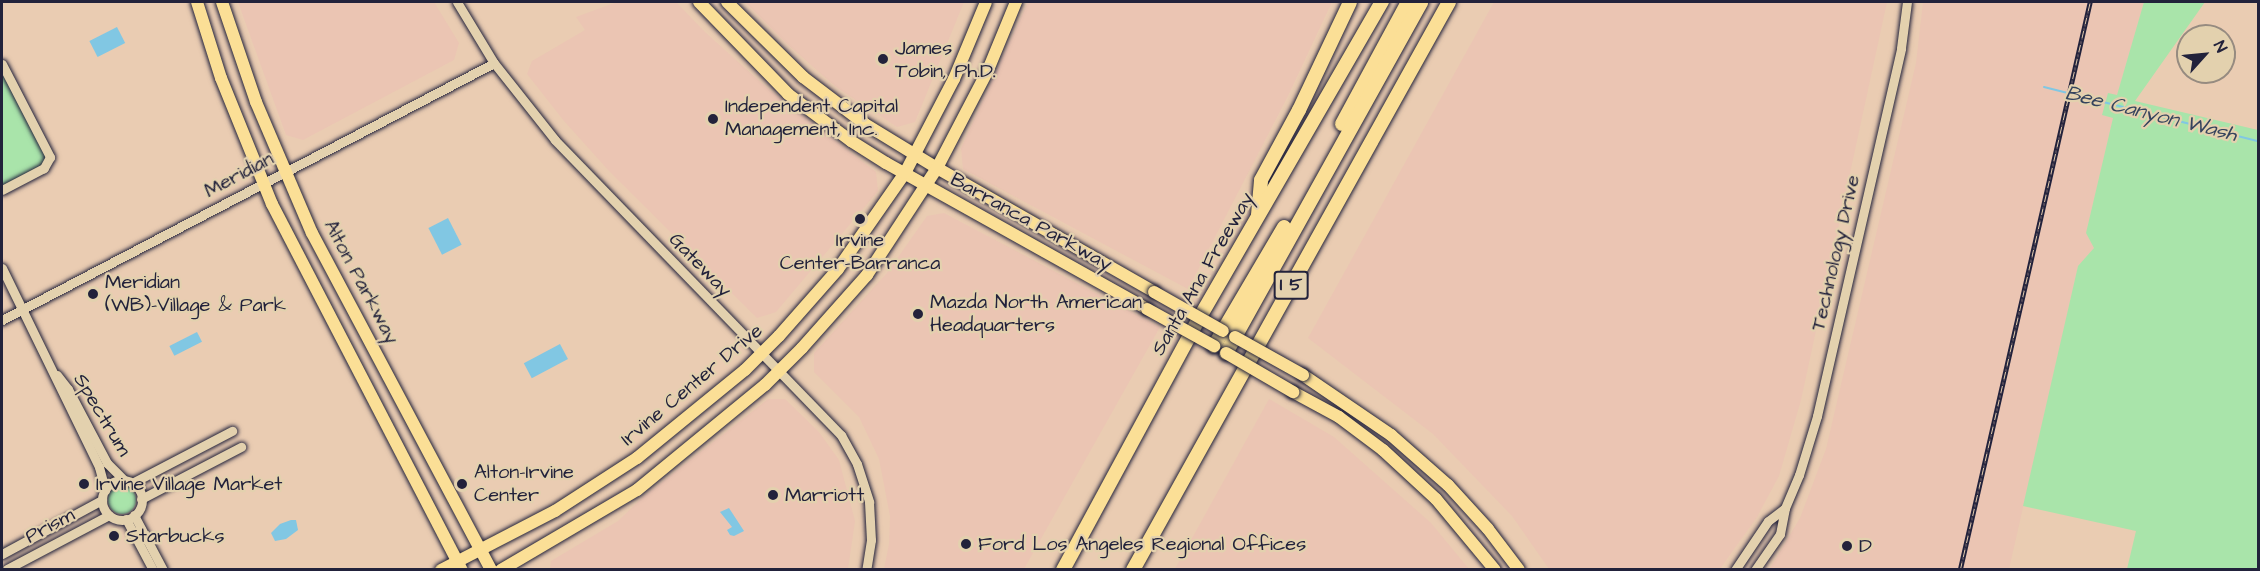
<!DOCTYPE html>
<style>
body{margin:0}
#map{position:relative;width:2260px;height:571px;overflow:hidden;background:#eaccb2;font-family:"Architects Daughter",sans-serif}
div>[style]{position:absolute}
[style*='--x']{left:calc(var(--x)*1px);top:calc(var(--y)*1px);width:calc(var(--w)*1px);rotate:calc(var(--a)*1deg)}
.built>*{inset:0;background:#ebc5b3}
.green>*{inset:0;background:#a9e4aa}
.round{border-radius:50%}
.water>*{inset:0;background:#81c7e3;transform-origin:0 0}
.stream>*{height:2px;margin:-1px;padding:0 1px;transform-origin:1px;border-radius:1px;background:#81c7e3}
.roads{filter:drop-shadow(0 0 2px #22223b) drop-shadow(0 0 2px #22223b)}
.minor>*{height:9px;margin:-4.5px;padding:0 4.5px;transform-origin:4.5px;border-radius:4.5px;background:#e3d1ae}
.minor>.ring{margin:-4.5px;padding:0;box-sizing:content-box;background:none;border:9px solid #e3d1ae;border-radius:50%}
.major>*{height:12px;margin:-6px;padding:0 6px;transform-origin:6px;border-radius:6px;background:#fbdf96}
.highway>*{height:14px;margin:-7px;padding:0 7px;transform-origin:7px;border-radius:7px;background:#fbdf96}
.rail>*{height:4.5px;margin-top:-2.25px;transform-origin:0;background:repeating-linear-gradient(90deg,#e3d1ae 0 7px,#22223b 0 14px);box-sizing:border-box;border-block:2px solid #22223b}
.bridges{filter:drop-shadow(0 0 2px #22223b) drop-shadow(0 0 2px #22223b)}
.major-bridge>*{height:12px;margin:-6px;padding:0 6px;transform-origin:6px;border-radius:6px;background:#fbdf96}
.dots>*{width:16px;height:16px;translate:-50% -50%;box-sizing:border-box;border:3px solid #e3d1ae;border-radius:50%}
span{translate:-50% -50%;white-space:nowrap;text-align:center;line-height:1.15;-webkit-text-stroke:4.5px #e3d1ae;paint-order:stroke}
.shield-label span{padding:2px 4px;background:#e3d1ae;border:2px solid;border-radius:4px;-webkit-text-stroke-width:0}
.shield-label{font-size:18px;color:#22223b;font-weight:700}
.poi-label{font-size:20px;color:#22223b}
.left{translate:0 -50%;text-align:left}
.street-label{font-size:20px;color:#22223b}
.water-label{font-size:21px;color:#35435d;font-style:italic}
.frame{position:absolute;inset:0;border:3px solid #22223b;pointer-events:none}
.north{position:absolute;left:2176px;top:24px;width:60px;height:60px;box-sizing:border-box;background:#e3d1ae;border:2px solid #968b80;border-radius:50%;rotate:63deg;font-size:16px;font-weight:700;line-height:24px;text-align:center;color:#22223b}
.north::after{content:'';display:block;margin:auto;width:21px;height:27px;background:#22223b;clip-path:polygon(50% 0,100% 100%,50% 72%,0 100%)}
</style>
<div id="map">
<div class="built">
<div style="clip-path:polygon(238px 2px,434px 2px,459px 43px,454px 60px,303px 140px,286px 135px)"></div>
<div style="clip-path:polygon(617px 2px,676px 2px,705px 32px,766px 87px,876px 172px,878px 191px,776px 312px,757px 318px,609px 171px,564px 121px,527px 74px,532px 61px,585px 30px,576px 17px)"></div>
<div style="clip-path:polygon(745px 2px,964px 2px,915px 122px,897px 127px,836px 87px,785px 42px)"></div>
<div style="clip-path:polygon(1028px 2px,1332px 2px,1288px 96px,1188px 289px,963px 169px,961px 148px)"></div>
<div style="clip-path:polygon(1494px 2px,1887px 2px,1801px 400px,1779px 476px,1757px 517px,1720px 569px,1549px 569px,1512px 516px,1433px 434px,1308px 338px)"></div>
<div style="clip-path:polygon(1923px 2px,2144px 2px,2117px 95px,2103px 115px,2113px 118px,2086px 233px,2094px 248px,2078px 266px,2009px 569px,1769px 570px,1800px 518px,1826px 449px,1916px 63px)"></div>
<div style="clip-path:polygon(944px 213px,1160px 327px,1024px 569px,884px 569px,889px 544px,890px 516px,879px 459px,859px 417px,814px 372px,814px 353px,887px 273px,927px 216px)"></div>
<div style="clip-path:polygon(768px 399px,785px 399px,819px 432px,839px 460px,855px 521px,848px 569px,550px 570px,551px 561px,618px 521px,643px 497px)"></div>
<div style="clip-path:polygon(1269px 399px,1334px 437px,1431px 523px,1469px 569px,1175px 569px)"></div>
</div>
<div class="green">
<div style="clip-path:polygon(2144px 2px,2205px 2px,2135px 101px,2258px 130px,2258px 569px,2127px 569px,2136px 531px,2023px 506px,2078px 266px,2094px 248px,2086px 233px,2113px 118px,2102px 115px,2108px 93px,2117px 95px)"></div>
<div style="clip-path:polygon(2px 71px,50px 157px,44px 168px,2px 190px)"></div>
<div class="round" style="left:108px;top:486px;width:28px;height:28px"></div>
</div>
<div class="water">
<div style="left:117px;top:27px;width:18px;height:31px;rotate:63deg"></div>
<div style="left:448px;top:218px;width:30px;height:22px;rotate:63deg"></div>
<div style="left:197px;top:332px;width:11px;height:31px;rotate:63deg"></div>
<div style="left:560px;top:344px;width:17px;height:41px;rotate:62deg"></div>
<div style="clip-path:polygon(729px 508px,744px 531px,734px 536px,730px 535px,727px 530px,732px 527px,720px 512px)"></div>
<div style="clip-path:polygon(291px 520px,296px 520px,298px 530px,286px 539px,275px 541px,271px 533px,280px 524px)"></div>
</div>
<div class="stream">
<div style="--x:2044;--y:87;--w:221;--a:14.2"></div>
</div>
<div class="roads">
<div class="minor">
<div style="--x:457;--y:2;--w:71;--a:58.8"></div>
<div style="--x:494;--y:63;--w:98;--a:51.6"></div>
<div style="--x:555;--y:140;--w:411;--a:45.9"></div>
<div style="--x:841;--y:435;--w:33;--a:61"></div>
<div style="--x:857;--y:464;--w:40;--a:72"></div>
<div style="--x:869;--y:502;--w:38;--a:87"></div>
<div style="--x:871;--y:540;--w:30;--a:99"></div>
<div style="--x:2;--y:64;--w:105;--a:62.7"></div>
<div style="--x:50;--y:157;--w:13;--a:119"></div>
<div style="--x:44;--y:168;--w:47;--a:152.4"></div>
<div style="--x:2;--y:268;--w:221;--a:64"></div>
<div style="--x:99;--y:467;--w:24;--a:75"></div>
<div style="--x:2;--y:320;--w:555;--a:-27.58"></div>
<div style="--x:57;--y:375;--w:18;--a:52"></div>
<div style="--x:68;--y:389;--w:84;--a:62.2"></div>
<div style="--x:107;--y:463;--w:24;--a:45"></div>
<div class="ring" style="left:102px;top:480px;width:31px;height:31px"></div>
<div style="--x:132;--y:483;--w:113;--a:-27.5"></div>
<div style="--x:141;--y:499;--w:113;--a:-27.5"></div>
<div style="--x:134;--y:515;--w:62;--a:62.2"></div>
<div style="--x:126;--y:519;--w:58;--a:62.1"></div>
<div style="--x:2;--y:554;--w:114;--a:-28.4"></div>
<div style="--x:7;--y:569;--w:115;--a:-27.9"></div>
<div style="--x:1735;--y:570;--w:59;--a:-56"></div>
<div style="--x:1768;--y:521;--w:21;--a:-37"></div>
<div style="--x:1755;--y:570;--w:44;--a:-55.2"></div>
<div style="--x:1780;--y:534;--w:26;--a:-79"></div>
<div style="--x:1785;--y:508;--w:36;--a:-67"></div>
<div style="--x:1799;--y:475;--w:62;--a:-73"></div>
<div style="--x:1817;--y:416;--w:377;--a:-77.1"></div>
<div style="--x:1901;--y:48;--w:46;--a:-82.6"></div>
</div>
<div class="major">
<div style="--x:197;--y:2;--w:80;--a:72.5"></div>
<div style="--x:221;--y:78;--w:136;--a:68"></div>
<div style="--x:272;--y:204;--w:412;--a:62.6"></div>
<div style="--x:222;--y:2;--w:106;--a:71.2"></div>
<div style="--x:256;--y:102;--w:142;--a:66.9"></div>
<div style="--x:312;--y:233;--w:382;--a:62"></div>
<div style="--x:699;--y:2;--w:128;--a:45.9"></div>
<div style="--x:788;--y:94;--w:79;--a:36.7"></div>
<div style="--x:851;--y:141;--w:41;--a:32.2"></div>
<div style="--x:886;--y:163;--w:299;--a:29.2"></div>
<div style="--x:727;--y:2;--w:107;--a:44.6"></div>
<div style="--x:803;--y:77;--w:78;--a:37.2"></div>
<div style="--x:865;--y:124;--w:84;--a:31.4"></div>
<div style="--x:937;--y:168;--w:250;--a:29.7"></div>
<div style="--x:1303;--y:375;--w:107;--a:34.3"></div>
<div style="--x:1391;--y:435;--w:76;--a:41.3"></div>
<div style="--x:1448;--y:485;--w:59;--a:47.7"></div>
<div style="--x:1488;--y:529;--w:51;--a:52.9"></div>
<div style="--x:1293;--y:392;--w:52;--a:28.5"></div>
<div style="--x:1339;--y:417;--w:55;--a:36.9"></div>
<div style="--x:1383;--y:450;--w:72;--a:42.8"></div>
<div style="--x:1436;--y:499;--w:92;--a:50.3"></div>
<div style="--x:441;--y:570;--w:128;--a:-27.4"></div>
<div style="--x:555;--y:511;--w:98;--a:-32.9"></div>
<div style="--x:637;--y:458;--w:139;--a:-39.2"></div>
<div style="--x:745;--y:370;--w:48;--a:-45"></div>
<div style="--x:779;--y:336;--w:89;--a:-48.6"></div>
<div style="--x:838;--y:269;--w:117;--a:-55.1"></div>
<div style="--x:905;--y:173;--w:106;--a:-62.5"></div>
<div style="--x:954;--y:79;--w:83;--a:-67.4"></div>
<div style="--x:501;--y:570;--w:158;--a:-30.5"></div>
<div style="--x:637;--y:490;--w:166;--a:-39.4"></div>
<div style="--x:765;--y:385;--w:52;--a:-45"></div>
<div style="--x:802;--y:348;--w:98;--a:-48.3"></div>
<div style="--x:867;--y:275;--w:128;--a:-56.8"></div>
<div style="--x:937;--y:168;--w:110;--a:-62.5"></div>
<div style="--x:988;--y:70;--w:74;--a:-67.6"></div>
</div>
<div class="highway">
<div style="--x:1342;--y:124;--w:139;--a:-61.6"></div>
<div style="--x:1258;--y:215;--w:35;--a:-85"></div>
<div style="--x:1261;--y:180;--w:80;--a:-61.5"></div>
<div style="--x:1299;--y:110;--w:119;--a:-64.7"></div>
<div style="--x:1214;--y:346;--w:138;--a:-59.5"></div>
<div style="--x:1226;--y:353;--w:402;--a:-60.9"></div>
<div style="--x:1063;--y:570;--w:282;--a:-61.6"></div>
<div style="--x:1197;--y:322;--w:370;--a:-60"></div>
<div style="--x:1133;--y:570;--w:650;--a:-60.91"></div>
</div>
</div>
<div class="rail">
<div style="--x:1960;--y:570;--w:583;--a:-77.11"></div>
</div>
<div class="bridges">
<div class="major-bridge">
<div style="--x:1154;--y:292;--w:79;--a:29.5"></div>
<div style="--x:1147;--y:309;--w:77;--a:28.9"></div>
<div style="--x:1235;--y:337;--w:78;--a:29.2"></div>
<div style="--x:1226;--y:353;--w:78;--a:30.2"></div>
</div>
</div>
<div class="dots">
<div style="left:883px;top:59px;background:#22223b"></div>
<div style="left:713px;top:119px;background:#22223b"></div>
<div style="left:860px;top:219px;background:#22223b"></div>
<div style="left:93px;top:294px;background:#22223b"></div>
<div style="left:918px;top:314px;background:#22223b"></div>
<div style="left:84px;top:484px;background:#22223b"></div>
<div style="left:462px;top:484px;background:#22223b"></div>
<div style="left:773px;top:495px;background:#22223b"></div>
<div style="left:114px;top:536px;background:#22223b"></div>
<div style="left:966px;top:544px;background:#22223b"></div>
<div style="left:1847px;top:546px;background:#22223b"></div>
</div>
<div class="shield-label">
<span style="left:1291px;top:285px">I 5</span>
</div>
<div class="poi-label">
<span class="left" style="left:895px;top:60px">James<br>Tobin, Ph.D.</span>
<span class="left" style="left:725px;top:118px">Independent Capital<br>Management, Inc.</span>
<span style="left:860px;top:252px">Irvine<br>Center-Barranca</span>
<span class="left" style="left:105px;top:294px">Meridian<br>(WB)-Village &amp; Park</span>
<span class="left" style="left:930px;top:314px">Mazda North American<br>Headquarters</span>
<span class="left" style="left:474px;top:484px">Alton-Irvine<br>Center</span>
<span class="left" style="left:96px;top:484px">Irvine Village Market</span>
<span class="left" style="left:785px;top:495px">Marriott</span>
<span class="left" style="left:126px;top:536px">Starbucks</span>
<span class="left" style="left:978px;top:544px">Ford Los Angeles Regional Offices</span>
<span class="left" style="left:1859px;top:546px">D</span>
</div>
<div class="street-label">
<span style="left:239px;top:175px;rotate:-28deg">Meridian</span>
<span style="left:1031px;top:222px;rotate:29deg">Barranca Parkway</span>
<span style="left:1836px;top:253px;rotate:-77deg">Technology Drive</span>
<span style="left:700px;top:265px;rotate:46deg">Gateway</span>
<span style="left:1203px;top:274px;rotate:-60deg">Santa Ana Freeway</span>
<span style="left:361px;top:282px;rotate:62deg">Alton Parkway</span>
<span style="left:692px;top:385px;rotate:-40deg">Irvine Center Drive</span>
<span style="left:102px;top:415px;rotate:59deg">Spectrum</span>
<span style="left:50px;top:526px;rotate:-28deg">Prism</span>
</div>
<div class="water-label">
<span style="left:2151px;top:114px;rotate:14deg">Bee Canyon Wash</span>
</div>
<div class="frame"></div>
<div class="north">N</div>
</div>
